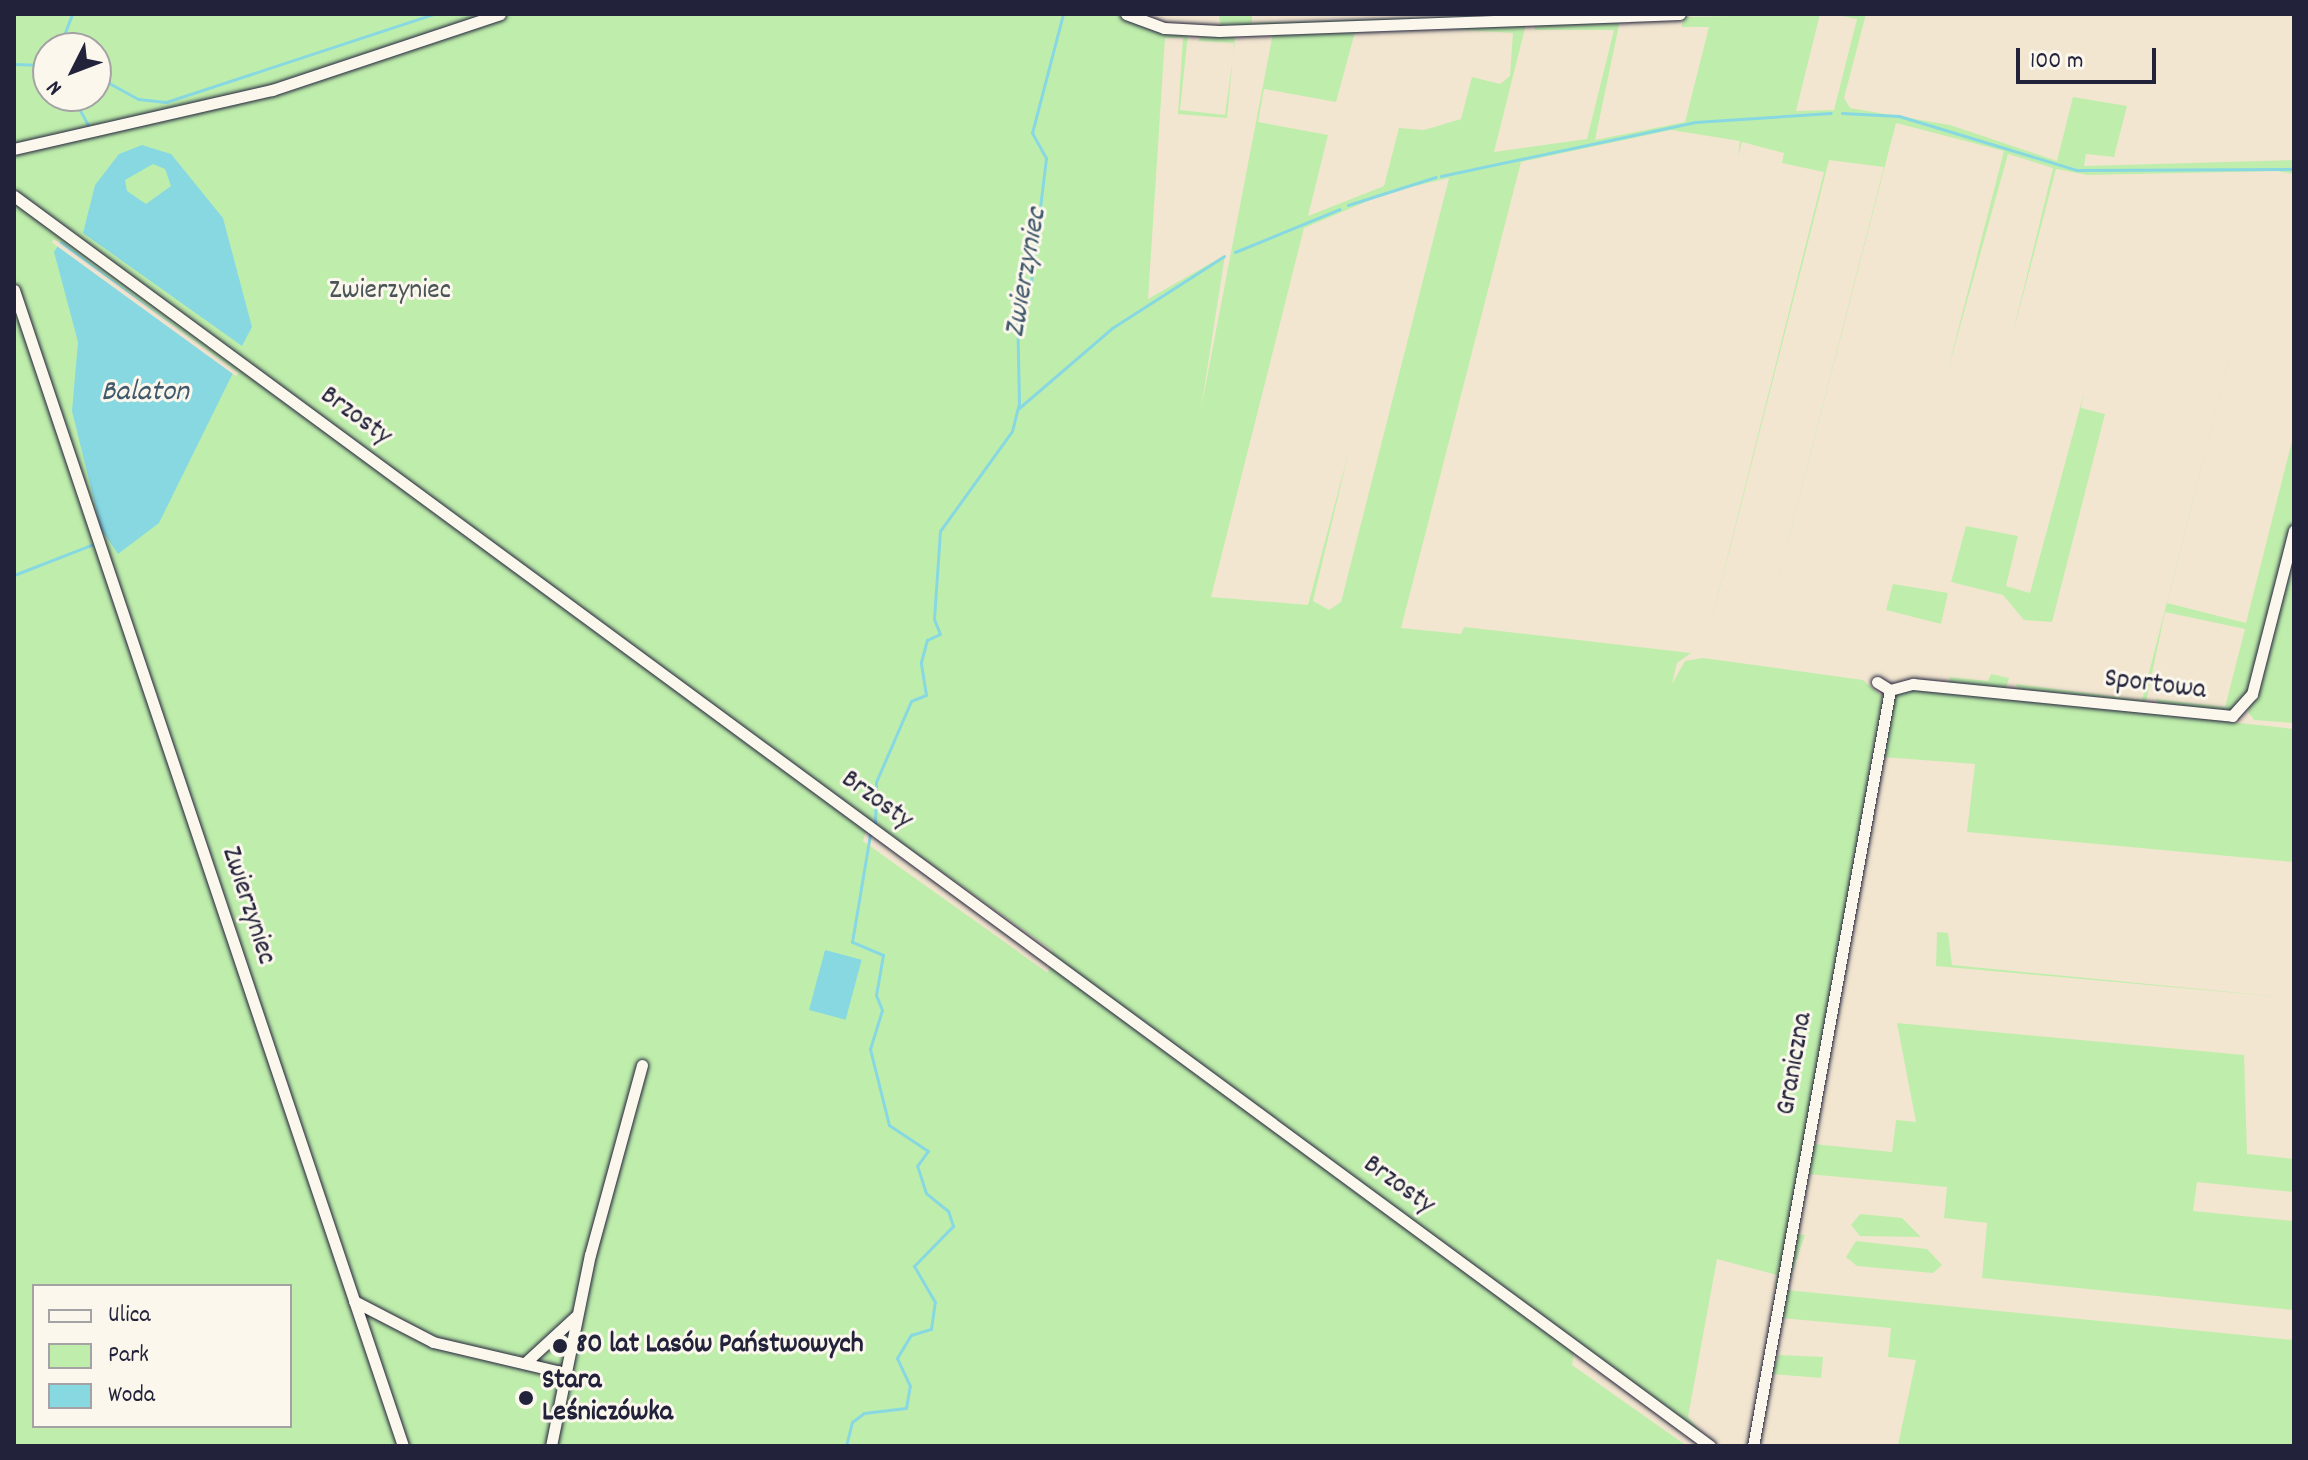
<!DOCTYPE html>
<meta charset="utf-8">
<style>
body{margin:0}
#map{position:relative;width:2308px;height:1460px;overflow:hidden;background:#f2e6d0;font-family:Dekko,sans-serif}
div>[style]{position:absolute}
[style*='--x']{left:calc(var(--x)*1px);top:calc(var(--y)*1px);width:calc(var(--w)*1px);rotate:calc(var(--a)*1deg)}
.green>*{inset:0;background:#bfeeac}
.water>*{inset:0;background:#88d8e2;transform-origin:0 0}
.pier>*{inset:0;background:#f2e6d0;transform-origin:0 0}
.stream>*{height:3px;margin:-1.5px;padding:0 1.5px;transform-origin:1.5px;border-radius:1.5px;background:#88d8e2}
.roads{filter:drop-shadow(0 0 2px #22223b) drop-shadow(0 0 2px #22223b)}
.minor>*{height:11px;margin:-5.5px;padding:0 5.5px;transform-origin:5.5px;border-radius:5.5px;background:#fbf7ec}
.dots>*{width:22px;height:22px;translate:-50% -50%;box-sizing:border-box;border:4px solid #fbf7ec;border-radius:50%}
span{translate:-50% -50%;white-space:nowrap;text-align:center;line-height:1.15;-webkit-text-stroke:6px #fbf7ec;paint-order:stroke}
.park-label{font-size:28px;color:#495557}
.street-label{font-size:28px;color:#22223b}
.poi-label{font-size:28px;color:#22223b;font-weight:700}
.left{translate:0 -50%;text-align:left}
.water-label{font-size:30px;color:#41596d;font-style:italic}
.frame{position:absolute;inset:0;border:16px solid #22223b;pointer-events:none}
.legend{position:absolute;left:32px;top:1284px;width:260px;height:144px;box-sizing:border-box;background:#fbf7ec;border:2px solid #a4a2a5;margin:0;padding:10px 14px;list-style:none;font-size:24px;color:#22223b}
.legend li{display:flex;align-items:center;gap:16px;height:40px}
.legend b{width:40px;border:2px solid #a4a2a5}
.north{position:absolute;left:32px;top:32px;width:80px;height:80px;box-sizing:border-box;background:#fbf7ec;border:2px solid #a4a2a5;border-radius:50%;rotate:228deg;font-size:22px;font-weight:700;line-height:32px;text-align:center;color:#22223b}
.north::after{content:'';display:block;margin:auto;width:28px;height:36px;background:#22223b;clip-path:polygon(50% 0,100% 100%,50% 72%,0 100%)}
.scale{position:absolute;left:2016px;top:48px;width:140px;height:36px;box-sizing:border-box;border:4px solid #22223b;border-top:0;padding-left:10px;font-size:24px;line-height:28px;white-space:nowrap;color:#22223b;-webkit-text-stroke:6px #fbf7ec;paint-order:stroke}
</style>
<div id="map">
<div class="green">
<div style="clip-path:polygon(evenodd,14px 14px,1116px 14px,1188px 34px,1180px 110px,1225px 115px,1235px 43px,1198px 41px,1203px 34px,1261px 33px,1235px 36px,1227px 118px,1178px 114px,1183px 38px,1165px 38px,1148px 299px,1225px 255px,1201px 409px,1273px 33px,1372px 31px,1355px 32px,1336px 102px,1264px 89px,1258px 122px,1328px 135px,1308px 216px,1384px 186px,1399px 128px,1424px 130px,1461px 119px,1472px 77px,1500px 84px,1510px 76px,1513px 33px,1415px 27px,1526px 24px,1494px 152px,1587px 139px,1614px 30px,1535px 30px,1534px 23px,1620px 20px,1595px 140px,1685px 122px,1709px 27px,1682px 27px,1683px 17px,1820px 14px,1796px 111px,1834px 110px,1857px 19px,1832px 14px,1866px 14px,1844px 98px,1850px 108px,1950px 125px,2057px 161px,2073px 97px,2127px 106px,2114px 157px,2086px 154px,2084px 166px,2294px 160px,2294px 174px,2277px 171px,2167px 603px,2246px 623px,2294px 433px,2294px 516px,2250px 690px,2233px 711px,2159px 706px,2156px 699px,2225px 707px,2245px 629px,2165px 612px,2146px 702px,2018px 690px,2016px 684px,2142px 700px,2277px 171px,2088px 175px,2056px 169px,2012px 337px,2053px 168px,2008px 154px,1947px 373px,2004px 151px,1896px 123px,1757px 661px,1884px 167px,1829px 160px,1703px 654px,1824px 172px,1782px 163px,1784px 153px,1742px 142px,1738px 156px,1740px 141px,1671px 130px,1521px 162px,1401px 628px,1461px 634px,1464px 627px,1691px 653px,1677px 663px,1672px 684px,1685px 661px,1703px 658px,1863px 680px,1883px 697px,1772px 1317px,1777px 1275px,1717px 1259px,1688px 1417px,1701px 1432px,1576px 1341px,1572px 1365px,1687px 1446px,14px 1446px,14px 14px,48px 48px,96px 48px,96px 96px,48px 96px,48px 48px,14px 14px,1449px 178px,1341px 602px,1329px 610px,1313px 601px,1349px 451px,1308px 605px,1211px 597px,1304px 228px,1389px 192px,1449px 178px,14px 14px,869px 820px,1052px 950px,1048px 973px,863px 841px,869px 820px,14px 14px,34px 1286px,290px 1286px,290px 1426px,34px 1426px,34px 1286px)"></div>
<div style="clip-path:polygon(1252px 14px,1252px 23px,1529px 14px,1221px 27px,1219px 16px)"></div>
<div style="clip-path:polygon(2084px 393px,2081px 408px,2105px 414px,2052px 622px,2024px 620px,2003px 595px,1951px 582px,1966px 526px,2018px 536px,2006px 586px,2030px 593px)"></div>
<div style="clip-path:polygon(2294px 547px,2294px 723px,2254px 720px,2248px 712px)"></div>
<div style="clip-path:polygon(1893px 584px,1948px 593px,1941px 624px,1886px 610px)"></div>
<div style="clip-path:polygon(1991px 674px,2009px 678px,2006px 689px,1949px 683px,1950px 677px,1988px 681px)"></div>
<div style="clip-path:polygon(1909px 687px,2294px 729px,2294px 862px,1967px 832px,1975px 764px,1883px 757px,1891px 698px)"></div>
<div style="clip-path:polygon(1937px 932px,1948px 933px,1952px 965px,2294px 998px,1936px 966px)"></div>
<div style="clip-path:polygon(1897px 1023px,2244px 1055px,2247px 1154px,2294px 1159px,2294px 1192px,2197px 1182px,2193px 1211px,2294px 1221px,2294px 1310px,1982px 1278px,1987px 1223px,1944px 1218px,1947px 1187px,1808px 1174px,1823px 1071px,1814px 1144px,1892px 1152px,1896px 1120px,1916px 1122px)"></div>
<div style="clip-path:polygon(1860px 1214px,1902px 1218px,1921px 1237px,1860px 1236px,1851px 1225px)"></div>
<div style="clip-path:polygon(1796px 1234px,1805px 1235px,1786px 1290px,2294px 1340px,2294px 1446px,1898px 1445px,1916px 1360px,1888px 1357px,1891px 1328px,1781px 1318px)"></div>
<div style="clip-path:polygon(1856px 1241px,1927px 1249px,1942px 1265px,1933px 1273px,1857px 1266px,1846px 1257px)"></div>
<div style="clip-path:polygon(1779px 1355px,1823px 1357px,1821px 1378px,1771px 1374px)"></div>
</div>
<div class="water">
<div style="clip-path:polygon(evenodd,142px 145px,171px 154px,223px 218px,252px 327px,242px 346px,83px 233px,95px 185px,119px 154px,142px 145px,153px 164px,165px 169px,171px 186px,146px 204px,127px 191px,125px 180px,153px 164px)"></div>
<div style="clip-path:polygon(61px 241px,234px 371px,159px 523px,118px 554px,101px 529px,72px 411px,78px 342px,54px 252px)"></div>
<div style="left:825px;top:950px;width:38px;height:62px;rotate:15deg"></div>
</div>
<div class="pier">
<div style="left:54px;top:239px;width:228px;height:4px;rotate:36deg"></div>
</div>
<div class="stream">
<div style="--x:59;--y:48;--w:36;--a:-69"></div>
<div style="--x:14;--y:64;--w:34;--a:2"></div>
<div style="--x:96;--y:76;--w:48;--a:28.7"></div>
<div style="--x:138;--y:99;--w:28;--a:6"></div>
<div style="--x:166;--y:102;--w:282;--a:-18.2"></div>
<div style="--x:72;--y:96;--w:35;--a:61"></div>
<div style="--x:1842;--y:113;--w:57;--a:3"></div>
<div style="--x:1899;--y:116;--w:186;--a:16.9"></div>
<div style="--x:2077;--y:170;--w:217;--a:-0.3"></div>
<div style="--x:1441;--y:176;--w:260;--a:-12"></div>
<div style="--x:1695;--y:122;--w:136;--a:-3.8"></div>
<div style="--x:1348;--y:205;--w:92;--a:-17.7"></div>
<div style="--x:1235;--y:252;--w:113;--a:-22.3"></div>
<div style="--x:1019;--y:408;--w:123;--a:-40.7"></div>
<div style="--x:1112;--y:328;--w:133;--a:-32.7"></div>
<div style="--x:14;--y:575;--w:83;--a:-21.3"></div>
<div style="--x:875;--y:824;--w:42;--a:-88.6"></div>
<div style="--x:876;--y:782;--w:88;--a:-66.6"></div>
<div style="--x:911;--y:701;--w:16;--a:-22"></div>
<div style="--x:926;--y:695;--w:33;--a:-99"></div>
<div style="--x:921;--y:662;--w:23;--a:-75"></div>
<div style="--x:927;--y:640;--w:14;--a:-25"></div>
<div style="--x:940;--y:634;--w:16;--a:-112"></div>
<div style="--x:934;--y:619;--w:88;--a:-86.1"></div>
<div style="--x:940;--y:531;--w:123;--a:-54.2"></div>
<div style="--x:1012;--y:431;--w:29;--a:-76"></div>
<div style="--x:1019;--y:403;--w:98;--a:-91.2"></div>
<div style="--x:1017;--y:305;--w:27;--a:-59"></div>
<div style="--x:1031;--y:282;--w:125;--a:-83.1"></div>
<div style="--x:1046;--y:158;--w:29;--a:-119"></div>
<div style="--x:1032;--y:133;--w:123;--a:-75.4"></div>
<div style="--x:846;--y:1446;--w:25;--a:-76"></div>
<div style="--x:852;--y:1422;--w:15;--a:-37"></div>
<div style="--x:864;--y:1413;--w:42;--a:-6.8"></div>
<div style="--x:906;--y:1408;--w:22;--a:-80"></div>
<div style="--x:910;--y:1386;--w:31;--a:-115"></div>
<div style="--x:897;--y:1358;--w:27;--a:-59"></div>
<div style="--x:911;--y:1335;--w:21;--a:-17"></div>
<div style="--x:931;--y:1329;--w:27;--a:-82"></div>
<div style="--x:935;--y:1302;--w:42;--a:-120.3"></div>
<div style="--x:914;--y:1266;--w:56;--a:-45.7"></div>
<div style="--x:953;--y:1226;--w:16;--a:-108"></div>
<div style="--x:948;--y:1211;--w:28;--a:-141"></div>
<div style="--x:926;--y:1193;--w:28;--a:-108"></div>
<div style="--x:917;--y:1166;--w:19;--a:-54"></div>
<div style="--x:928;--y:1151;--w:47;--a:-146.3"></div>
<div style="--x:889;--y:1125;--w:78;--a:-104"></div>
<div style="--x:870;--y:1049;--w:41;--a:-72.9"></div>
<div style="--x:882;--y:1010;--w:16;--a:-112"></div>
<div style="--x:876;--y:995;--w:41;--a:-80.1"></div>
<div style="--x:883;--y:955;--w:34;--a:-157"></div>
<div style="--x:852;--y:942;--w:109;--a:-80.5"></div>
</div>
<div class="roads">
<div class="minor">
<div style="--x:1126;--y:14;--w:40;--a:20.2"></div>
<div style="--x:1164;--y:28;--w:55;--a:3.1"></div>
<div style="--x:1219;--y:31;--w:461;--a:-2.1"></div>
<div style="--x:14;--y:149;--w:265;--a:-12.9"></div>
<div style="--x:272;--y:90;--w:240;--a:-18.4"></div>
<div style="--x:14;--y:196;--w:2107;--a:36.39"></div>
<div style="--x:14;--y:290;--w:1220;--a:71.4"></div>
<div style="--x:1877;--y:682;--w:15;--a:32"></div>
<div style="--x:1890;--y:690;--w:24;--a:-15"></div>
<div style="--x:1913;--y:684;--w:321;--a:5.7"></div>
<div style="--x:2232;--y:716;--w:30;--a:-48"></div>
<div style="--x:2252;--y:694;--w:169;--a:-75.6"></div>
<div style="--x:354;--y:1301;--w:89;--a:27.4"></div>
<div style="--x:433;--y:1342;--w:136;--a:13.2"></div>
<div style="--x:526;--y:1362;--w:68;--a:-42.6"></div>
<div style="--x:551;--y:1446;--w:195;--a:-78.5"></div>
<div style="--x:590;--y:1255;--w:197;--a:-74.7"></div>
<div style="--x:1753;--y:1446;--w:768;--a:-79.73"></div>
</div>
</div>
<div class="dots">
<div style="left:560px;top:1346px;background:#22223b"></div>
<div style="left:526px;top:1398px;background:#22223b"></div>
</div>
<div class="park-label">
<span style="left:390px;top:292px">Zwierzyniec</span>
</div>
<div class="street-label">
<span style="left:355px;top:417px;rotate:36deg">Brzosty</span>
<span style="left:2155px;top:686px;rotate:7deg">Sportowa</span>
<span style="left:876px;top:801px;rotate:36deg">Brzosty</span>
<span style="left:247px;top:906px;rotate:72deg">Zwierzyniec</span>
<span style="left:1796px;top:1064px;rotate:-80deg">Graniczna</span>
<span style="left:1398px;top:1186px;rotate:36deg">Brzosty</span>
</div>
<div class="poi-label">
<span class="left" style="left:576px;top:1346px">80 lat Lasów Państwowych</span>
<span class="left" style="left:542px;top:1398px">Stara<br>Leśniczówka</span>
</div>
<div class="water-label">
<span style="left:1028px;top:273px;rotate:-80deg">Zwierzyniec</span>
<span style="left:145px;top:394px">Balaton</span>
</div>
<div class="frame"></div>
<ul class="legend">
<li><b style="height:10px;background:#fbf7ec"></b>Ulica</li>
<li><b style="height:22px;background:#bfeeac"></b>Park</li>
<li><b style="height:22px;background:#88d8e2"></b>Woda</li>
</ul>
<div class="north">N</div>
<div class="scale">100 m</div>
</div>
